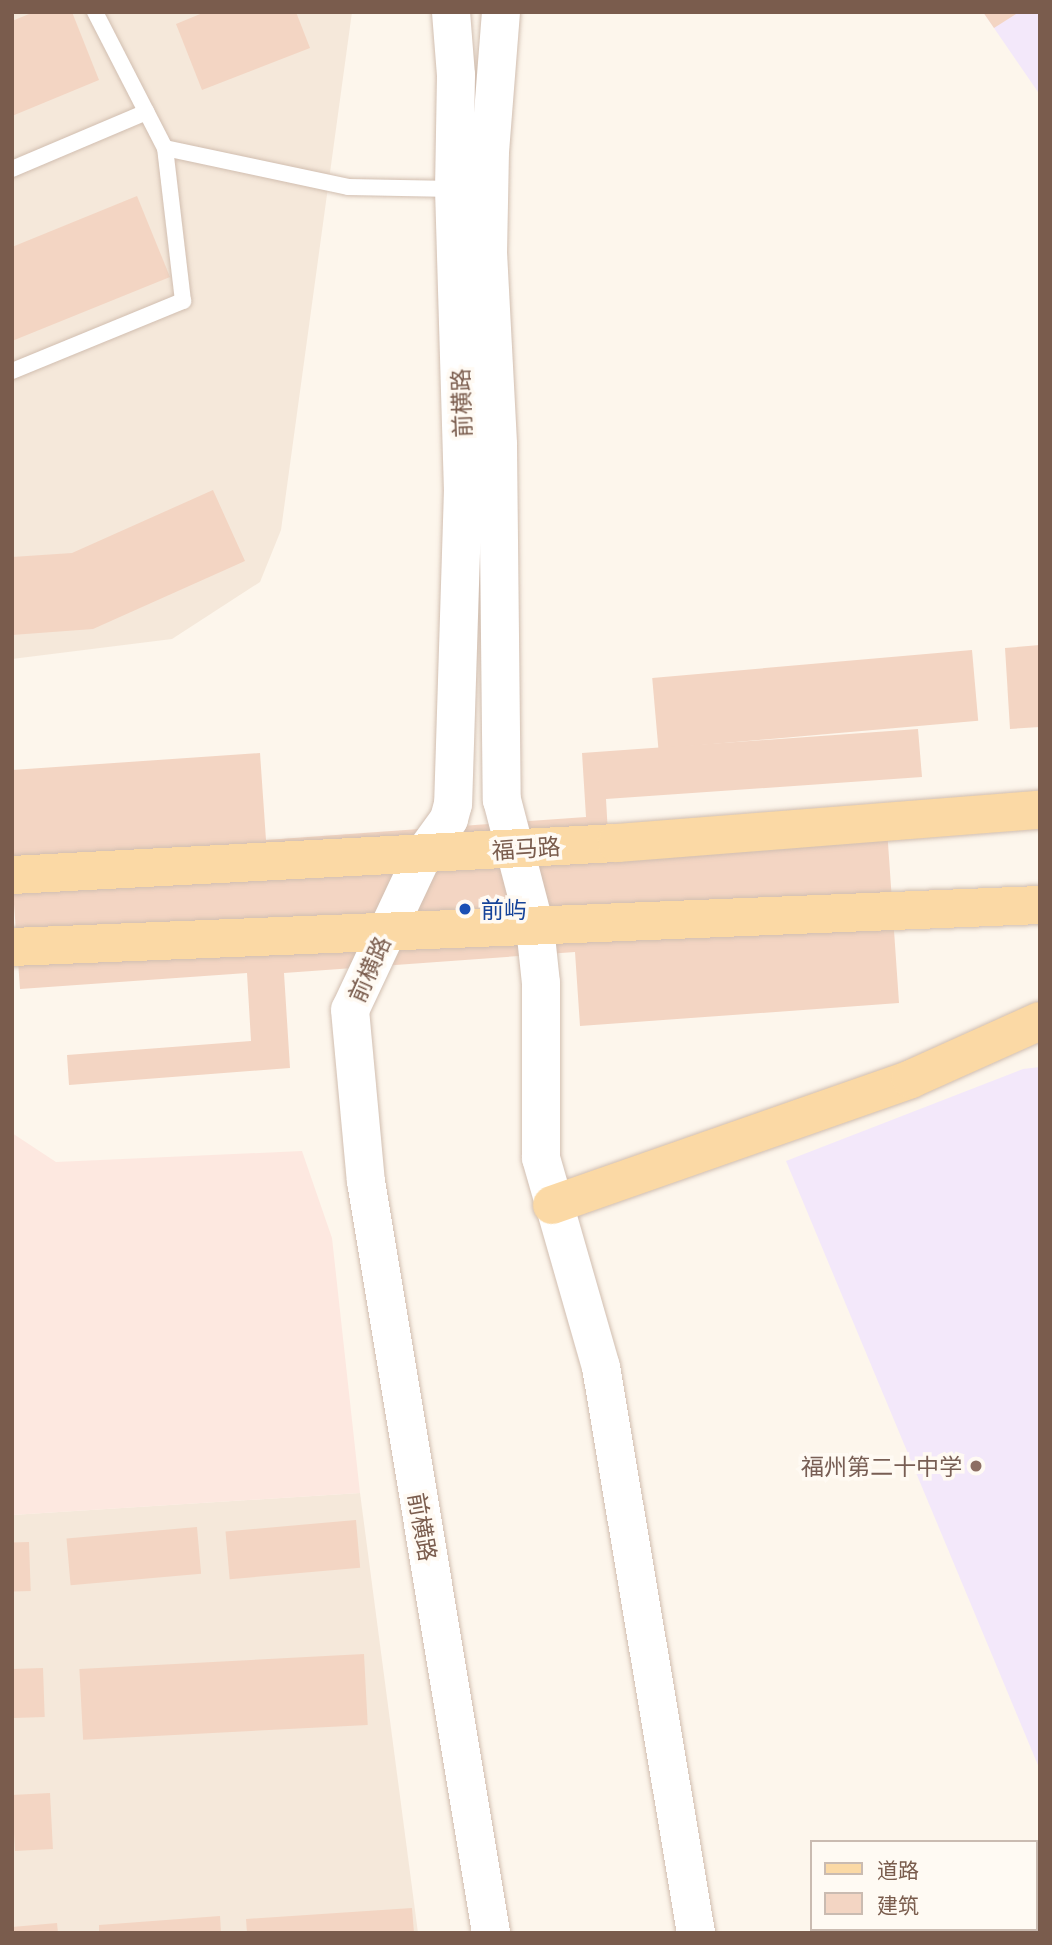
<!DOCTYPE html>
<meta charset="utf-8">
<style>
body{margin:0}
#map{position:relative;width:1052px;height:1945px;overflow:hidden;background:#fdf6ec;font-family:"Open Sans","Noto Sans SC",sans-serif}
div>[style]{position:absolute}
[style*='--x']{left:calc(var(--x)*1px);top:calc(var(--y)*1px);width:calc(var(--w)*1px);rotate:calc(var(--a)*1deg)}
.residential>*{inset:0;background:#f5e8da}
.commercial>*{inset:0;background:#fde8e0}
.education>*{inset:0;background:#f3e8fa}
.building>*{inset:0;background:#f3d5c3;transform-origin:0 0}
.roads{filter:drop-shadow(0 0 2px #d1beb0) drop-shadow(0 0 2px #d1beb0)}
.lane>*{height:16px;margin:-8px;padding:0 8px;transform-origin:8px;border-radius:8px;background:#fff}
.secondary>*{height:38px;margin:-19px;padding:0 19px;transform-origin:19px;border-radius:19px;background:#fff}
.primary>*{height:38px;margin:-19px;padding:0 19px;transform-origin:19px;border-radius:19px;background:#fbd9a5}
.dots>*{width:19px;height:19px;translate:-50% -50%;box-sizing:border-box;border:4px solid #fffaf3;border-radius:50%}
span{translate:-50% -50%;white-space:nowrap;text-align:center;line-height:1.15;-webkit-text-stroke:7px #fffaf3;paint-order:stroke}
.street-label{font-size:23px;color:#7a5c4d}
.transit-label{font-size:23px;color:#164399}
.left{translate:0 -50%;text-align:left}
.education-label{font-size:23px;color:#785e54}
.right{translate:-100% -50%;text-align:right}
.frame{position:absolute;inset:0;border:14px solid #7a5c4d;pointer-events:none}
.legend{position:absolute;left:810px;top:1840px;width:228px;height:91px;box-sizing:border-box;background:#fffaf3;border:2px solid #cabbb1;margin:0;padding:9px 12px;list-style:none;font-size:21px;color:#7a5c4d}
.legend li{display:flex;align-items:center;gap:14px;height:35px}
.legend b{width:35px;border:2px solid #cabbb1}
</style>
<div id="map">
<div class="residential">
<div style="clip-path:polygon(12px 12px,352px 12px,281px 530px,260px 582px,172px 639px,12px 659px)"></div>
<div style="clip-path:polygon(360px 1493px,418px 1933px,12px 1933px,12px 1515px)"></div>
</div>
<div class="commercial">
<div style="clip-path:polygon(12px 1133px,56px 1162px,302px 1151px,332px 1238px,360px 1493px,12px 1515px)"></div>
</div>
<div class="education">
<div style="clip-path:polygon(983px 12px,1040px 12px,1040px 95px,994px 28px)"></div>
<div style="clip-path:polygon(1040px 1067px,1040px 1770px,786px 1161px,1023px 1069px)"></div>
</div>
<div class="building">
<div style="clip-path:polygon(34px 12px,72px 12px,99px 80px,12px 116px,12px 21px)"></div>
<div style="clip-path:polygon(205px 12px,296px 12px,310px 48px,202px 90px,176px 24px)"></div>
<div style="clip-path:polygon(983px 12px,1019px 12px,994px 28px)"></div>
<div style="clip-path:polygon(137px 196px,170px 277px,12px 341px,12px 247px)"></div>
<div style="clip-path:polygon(213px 490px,245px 561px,93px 629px,12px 635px,12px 557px,72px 553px)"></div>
<div style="clip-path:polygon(1040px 645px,1040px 727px,1010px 729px,1005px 648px)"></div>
<div style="left:972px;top:650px;width:71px;height:321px;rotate:85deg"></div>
<div style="clip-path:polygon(918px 729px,922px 777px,606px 799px,608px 834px,886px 814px,899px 1003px,580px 1026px,575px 952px,284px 973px,290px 1068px,69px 1085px,67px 1055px,251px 1041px,247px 973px,20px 989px,12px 876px,12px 770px,260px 753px,266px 840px,586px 817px,582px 753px)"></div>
<div style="left:356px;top:1520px;width:48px;height:131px;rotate:85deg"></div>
<div style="left:197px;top:1527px;width:47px;height:131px;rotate:85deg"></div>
<div style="left:29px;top:1542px;width:49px;height:17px;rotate:88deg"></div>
<div style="left:364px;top:1654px;width:71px;height:285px;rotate:87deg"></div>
<div style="left:43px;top:1668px;width:49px;height:31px;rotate:88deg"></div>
<div style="left:50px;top:1793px;width:56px;height:38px;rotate:87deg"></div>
<div style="clip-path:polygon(412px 1908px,414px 1933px,247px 1933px,246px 1919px)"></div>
<div style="clip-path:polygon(220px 1916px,221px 1933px,99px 1933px,99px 1925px)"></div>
<div style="clip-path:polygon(57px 1923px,58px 1933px,12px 1933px,12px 1927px)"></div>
</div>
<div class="roads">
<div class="lane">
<div style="--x:95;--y:12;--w:153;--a:62.8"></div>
<div style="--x:165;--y:148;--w:187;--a:12"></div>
<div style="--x:348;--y:187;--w:106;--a:1.1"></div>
<div style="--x:12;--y:169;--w:146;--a:-23"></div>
<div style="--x:12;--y:371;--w:185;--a:-22.3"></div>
<div style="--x:183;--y:301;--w:154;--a:-96.7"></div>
</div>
<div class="secondary">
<div style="--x:451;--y:12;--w:63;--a:85.5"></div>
<div style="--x:456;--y:75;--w:114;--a:91"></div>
<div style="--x:454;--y:189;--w:300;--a:88.3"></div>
<div style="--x:463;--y:489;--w:315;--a:91.8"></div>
<div style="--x:453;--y:804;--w:16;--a:105"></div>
<div style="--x:449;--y:819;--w:44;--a:125.8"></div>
<div style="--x:423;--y:855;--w:171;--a:115.2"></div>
<div style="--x:350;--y:1010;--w:172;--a:84.7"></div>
<div style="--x:366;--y:1181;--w:762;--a:80.56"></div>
<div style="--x:501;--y:12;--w:139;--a:94.5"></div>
<div style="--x:490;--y:151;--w:101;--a:91.1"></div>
<div style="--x:488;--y:252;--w:193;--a:87"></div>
<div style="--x:498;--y:445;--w:355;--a:89.4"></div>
<div style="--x:502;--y:800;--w:131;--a:75.4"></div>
<div style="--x:535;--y:927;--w:56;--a:83.9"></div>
<div style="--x:541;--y:983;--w:175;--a:90"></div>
<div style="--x:541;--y:1158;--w:217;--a:74"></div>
<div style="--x:601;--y:1367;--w:574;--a:80.47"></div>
</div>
<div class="primary">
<div style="--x:12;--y:875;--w:606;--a:-3.03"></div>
<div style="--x:617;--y:843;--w:424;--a:-4.5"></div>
<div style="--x:12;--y:947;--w:1029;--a:-2.34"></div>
<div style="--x:552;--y:1205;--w:380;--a:-19.3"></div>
<div style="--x:911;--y:1079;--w:141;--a:-24.2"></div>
</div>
</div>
<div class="dots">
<div style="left:465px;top:909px;background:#1a4fb4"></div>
<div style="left:976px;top:1466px;background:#8d6e63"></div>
</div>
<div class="street-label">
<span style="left:461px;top:403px;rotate:-92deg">前横路</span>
<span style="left:526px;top:848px;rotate:-4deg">福马路</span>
<span style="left:369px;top:969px;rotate:-66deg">前横路</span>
<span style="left:423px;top:1527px;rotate:80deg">前横路</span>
</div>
<div class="transit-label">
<span class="left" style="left:481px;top:909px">前屿</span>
</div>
<div class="education-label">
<span class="right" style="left:962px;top:1466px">福州第二十中学</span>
</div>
<div class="frame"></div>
<ul class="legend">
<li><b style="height:9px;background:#fbd9a5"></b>道路</li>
<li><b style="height:19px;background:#f3d5c3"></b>建筑</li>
</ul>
</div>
